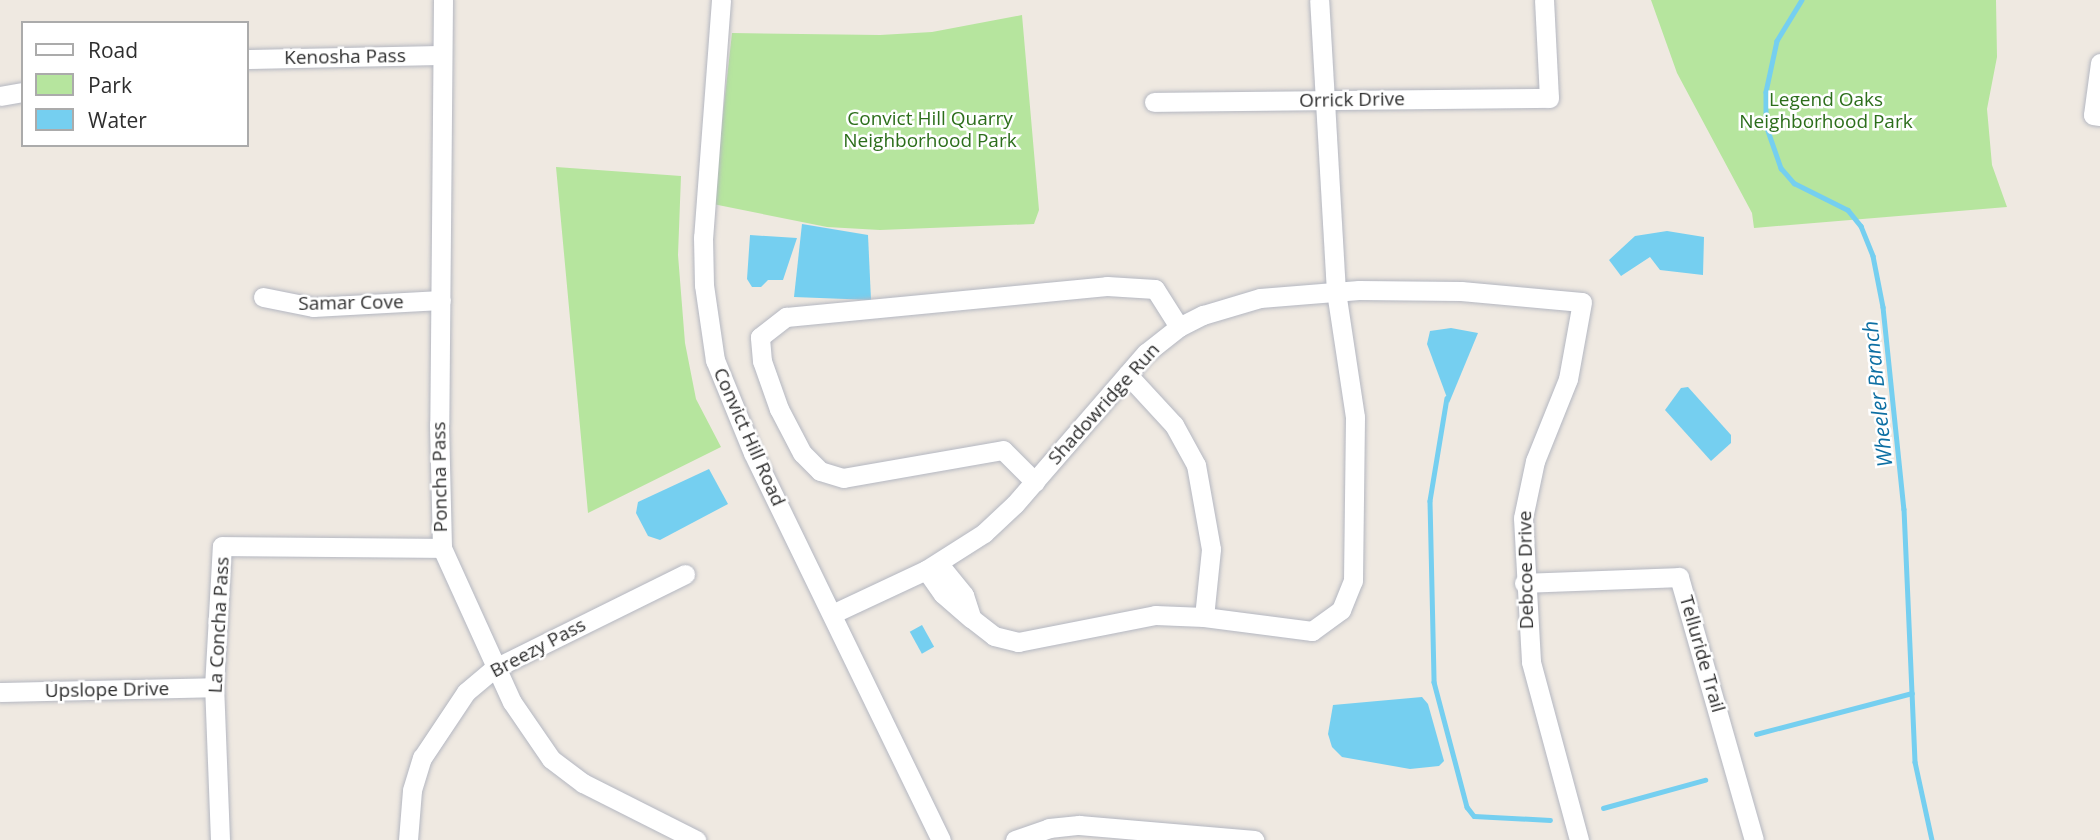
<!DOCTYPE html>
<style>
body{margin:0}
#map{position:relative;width:2100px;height:840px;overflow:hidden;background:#efe9e1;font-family:"Open Sans",sans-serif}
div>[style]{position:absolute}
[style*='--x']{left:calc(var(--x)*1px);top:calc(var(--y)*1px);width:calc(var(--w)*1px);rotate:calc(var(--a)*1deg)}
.green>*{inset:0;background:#b6e59e}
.water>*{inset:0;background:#75cff0;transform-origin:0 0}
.stream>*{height:4.5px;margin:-2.25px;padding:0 2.25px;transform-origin:2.25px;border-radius:2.25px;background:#75cff0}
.roads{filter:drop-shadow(0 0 2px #b4b7c1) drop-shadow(0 0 2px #b4b7c1)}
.minor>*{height:19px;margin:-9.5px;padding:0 9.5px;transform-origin:9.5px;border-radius:9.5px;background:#fff}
span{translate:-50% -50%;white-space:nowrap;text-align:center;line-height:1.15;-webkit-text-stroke:5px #fff;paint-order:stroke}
.street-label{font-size:19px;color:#2e2e2e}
.park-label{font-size:19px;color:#2c6e1b}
.water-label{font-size:21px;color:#0d6fa3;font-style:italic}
.legend{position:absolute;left:21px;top:21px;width:228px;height:126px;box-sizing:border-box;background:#fff;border:2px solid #ababab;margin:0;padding:9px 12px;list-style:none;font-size:21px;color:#2e2e2e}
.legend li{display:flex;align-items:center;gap:14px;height:35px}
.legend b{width:35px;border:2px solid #ababab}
</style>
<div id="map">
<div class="green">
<div style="clip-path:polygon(1651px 0,1996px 0,1997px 57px,1987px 109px,1992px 165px,2007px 207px,1754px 228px,1752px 213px,1677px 73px)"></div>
<div style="clip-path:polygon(1022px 15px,1039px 210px,1034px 224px,880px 230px,827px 227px,713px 204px,732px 33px,880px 35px,932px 32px)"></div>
<div style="clip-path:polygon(556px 167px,681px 176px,678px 255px,685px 343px,696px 399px,721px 447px,588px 513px)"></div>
</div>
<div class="water">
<div style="clip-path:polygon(802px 224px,868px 235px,871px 300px,794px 297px)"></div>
<div style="clip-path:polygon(1667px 231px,1704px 237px,1703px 275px,1660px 270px,1650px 257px,1621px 276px,1609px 260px,1635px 236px)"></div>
<div style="clip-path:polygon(750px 235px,797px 238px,783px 280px,768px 280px,761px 287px,752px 287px,747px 279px)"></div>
<div style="clip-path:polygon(1451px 328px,1478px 333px,1449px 403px,1427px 344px,1430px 331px)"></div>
<div style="clip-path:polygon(1688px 387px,1731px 435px,1731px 443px,1711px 461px,1665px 410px,1681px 388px)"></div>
<div style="clip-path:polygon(709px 469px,728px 504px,660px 540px,648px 536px,636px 513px,638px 502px)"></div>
<div style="left:922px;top:625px;width:25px;height:14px;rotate:61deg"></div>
<div style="clip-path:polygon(1422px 697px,1428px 704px,1444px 761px,1439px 766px,1410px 769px,1342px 757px,1332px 747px,1328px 734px,1333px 705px)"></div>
</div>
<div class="stream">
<div style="--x:1802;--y:0;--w:48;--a:121.4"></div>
<div style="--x:1777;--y:41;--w:52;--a:102.2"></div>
<div style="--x:1766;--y:92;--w:33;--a:90"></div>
<div style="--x:1766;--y:125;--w:46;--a:70.8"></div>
<div style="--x:1781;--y:168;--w:20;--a:49"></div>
<div style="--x:1794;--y:183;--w:60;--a:26.6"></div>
<div style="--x:1848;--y:210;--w:21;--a:51"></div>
<div style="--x:1861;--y:226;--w:32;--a:68"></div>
<div style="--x:1873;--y:256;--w:52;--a:78.9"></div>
<div style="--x:1883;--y:307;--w:203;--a:84.1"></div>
<div style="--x:1904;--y:509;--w:253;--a:87.5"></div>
<div style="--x:1915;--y:762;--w:80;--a:77.7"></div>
<div style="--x:1447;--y:398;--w:104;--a:99.4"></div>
<div style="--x:1430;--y:501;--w:181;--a:88.7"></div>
<div style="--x:1434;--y:682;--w:129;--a:75.2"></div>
<div style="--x:1467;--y:807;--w:11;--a:52"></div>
<div style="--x:1474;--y:816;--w:76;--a:3"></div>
<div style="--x:1756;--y:734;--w:161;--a:-14.7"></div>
<div style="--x:1603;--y:808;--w:106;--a:-15.4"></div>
</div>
<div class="roads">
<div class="minor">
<div style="--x:443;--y:0;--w:424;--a:90.5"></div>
<div style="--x:439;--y:424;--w:124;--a:88.6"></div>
<div style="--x:442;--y:548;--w:169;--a:65.6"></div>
<div style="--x:512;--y:702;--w:69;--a:55.6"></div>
<div style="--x:551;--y:759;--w:40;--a:37"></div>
<div style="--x:583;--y:783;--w:127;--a:26.8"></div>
<div style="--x:721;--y:0;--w:238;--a:94.3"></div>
<div style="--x:703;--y:237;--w:48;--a:88.8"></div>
<div style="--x:704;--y:285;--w:76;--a:81.7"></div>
<div style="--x:715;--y:360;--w:100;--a:67.8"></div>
<div style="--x:753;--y:453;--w:430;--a:64.1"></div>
<div style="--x:247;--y:59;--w:195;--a:-1.2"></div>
<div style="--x:2100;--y:63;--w:52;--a:97.7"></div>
<div style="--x:2093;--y:115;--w:7;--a:8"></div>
<div style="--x:0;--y:96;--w:23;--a:-10"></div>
<div style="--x:1154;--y:102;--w:395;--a:-0.6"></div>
<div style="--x:1549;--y:98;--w:98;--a:-92.9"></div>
<div style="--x:263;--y:297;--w:51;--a:11.3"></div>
<div style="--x:313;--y:307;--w:128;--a:-3.1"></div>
<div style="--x:1035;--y:482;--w:45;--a:-135"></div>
<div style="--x:1003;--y:450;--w:162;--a:170.1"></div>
<div style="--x:843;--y:478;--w:24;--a:-163"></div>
<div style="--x:820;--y:471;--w:25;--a:-135"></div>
<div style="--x:802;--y:453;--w:50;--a:-117.6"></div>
<div style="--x:779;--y:409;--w:51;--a:-109.5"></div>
<div style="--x:762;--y:361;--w:24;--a:-95"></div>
<div style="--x:760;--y:337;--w:33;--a:-38"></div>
<div style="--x:786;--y:317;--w:322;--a:-5.5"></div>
<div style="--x:1107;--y:286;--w:48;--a:3.6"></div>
<div style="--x:1155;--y:289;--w:45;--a:57.7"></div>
<div style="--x:938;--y:563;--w:41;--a:50.9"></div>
<div style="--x:964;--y:595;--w:23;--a:72"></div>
<div style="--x:926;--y:570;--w:29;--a:55"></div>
<div style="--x:943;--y:594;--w:37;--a:41"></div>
<div style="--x:971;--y:618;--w:29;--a:38"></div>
<div style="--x:994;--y:636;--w:25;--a:14"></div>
<div style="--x:1018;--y:642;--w:140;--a:-11.1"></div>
<div style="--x:1155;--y:615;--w:49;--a:2.3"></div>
<div style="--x:1204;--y:617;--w:68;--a:-84.1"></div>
<div style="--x:1211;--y:549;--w:85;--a:-100.1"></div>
<div style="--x:1196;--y:465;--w:46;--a:-118.8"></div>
<div style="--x:1174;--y:425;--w:69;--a:-132.7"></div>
<div style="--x:1524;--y:583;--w:155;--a:-2.2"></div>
<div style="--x:1679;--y:577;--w:273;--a:74.1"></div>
<div style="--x:832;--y:614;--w:104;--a:-25.1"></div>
<div style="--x:926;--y:570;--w:69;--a:-32.5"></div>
<div style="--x:984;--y:533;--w:42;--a:-43.1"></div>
<div style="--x:1015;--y:504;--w:200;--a:-49.1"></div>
<div style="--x:1146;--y:353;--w:42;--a:-38.2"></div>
<div style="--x:1179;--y:327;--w:27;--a:-27"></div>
<div style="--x:1203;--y:315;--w:59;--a:-16.6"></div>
<div style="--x:1260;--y:298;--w:99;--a:-4.6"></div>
<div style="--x:1359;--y:290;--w:102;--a:0.6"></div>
<div style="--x:1461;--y:291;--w:121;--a:5.2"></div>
<div style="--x:1582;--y:302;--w:78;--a:100.3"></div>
<div style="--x:1568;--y:379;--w:88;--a:111.9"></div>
<div style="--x:1535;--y:461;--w:58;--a:101.9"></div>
<div style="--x:1523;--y:518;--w:144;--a:86.8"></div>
<div style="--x:1531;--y:662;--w:184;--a:74.9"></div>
<div style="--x:1204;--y:617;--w:109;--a:7.4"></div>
<div style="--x:1312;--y:631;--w:36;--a:-36"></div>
<div style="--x:1341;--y:610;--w:31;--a:-68"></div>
<div style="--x:1353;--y:581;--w:164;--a:-89.3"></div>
<div style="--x:1355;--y:417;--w:126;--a:-98.6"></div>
<div style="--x:1336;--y:292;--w:292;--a:-93.3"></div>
<div style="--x:0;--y:692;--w:214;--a:-1.3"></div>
<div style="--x:220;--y:840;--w:153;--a:-92.2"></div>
<div style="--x:214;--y:687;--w:141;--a:-86.8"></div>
<div style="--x:222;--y:546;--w:220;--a:0.5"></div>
<div style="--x:408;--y:840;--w:50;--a:-85.4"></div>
<div style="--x:412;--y:790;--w:34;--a:-73"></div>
<div style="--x:422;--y:758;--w:79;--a:-56.3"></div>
<div style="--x:466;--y:692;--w:38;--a:-40"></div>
<div style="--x:495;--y:668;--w:212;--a:-26.3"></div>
<div style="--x:1015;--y:840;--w:36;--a:-19"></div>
<div style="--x:1049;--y:828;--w:30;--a:-6"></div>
<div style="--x:1079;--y:825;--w:176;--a:4.9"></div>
</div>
</div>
<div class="street-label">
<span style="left:345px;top:57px;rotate:-1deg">Kenosha Pass</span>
<span style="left:1352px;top:100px;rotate:-1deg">Orrick Drive</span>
<span style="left:351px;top:303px;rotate:-1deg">Samar Cove</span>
<span style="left:1104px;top:404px;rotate:-48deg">Shadowridge Run</span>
<span style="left:749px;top:437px;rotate:66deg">Convict Hill Road</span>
<span style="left:440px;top:477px;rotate:-91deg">Poncha Pass</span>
<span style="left:1526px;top:570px;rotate:-91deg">Debcoe Drive</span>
<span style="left:219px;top:625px;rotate:-87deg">La Concha Pass</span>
<span style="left:538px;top:648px;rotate:-28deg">Breezy Pass</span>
<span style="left:1702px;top:654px;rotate:74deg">Telluride Trail</span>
<span style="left:107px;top:690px;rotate:-1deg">Upslope Drive</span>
</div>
<div class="park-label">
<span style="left:1826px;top:111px">Legend Oaks<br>Neighborhood Park</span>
<span style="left:930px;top:130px">Convict Hill Quarry<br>Neighborhood Park</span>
</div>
<div class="water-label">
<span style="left:1877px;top:394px;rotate:-96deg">Wheeler Branch</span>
</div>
<ul class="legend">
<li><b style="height:9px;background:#fff"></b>Road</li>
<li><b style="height:19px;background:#b6e59e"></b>Park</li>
<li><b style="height:19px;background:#75cff0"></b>Water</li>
</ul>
</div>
